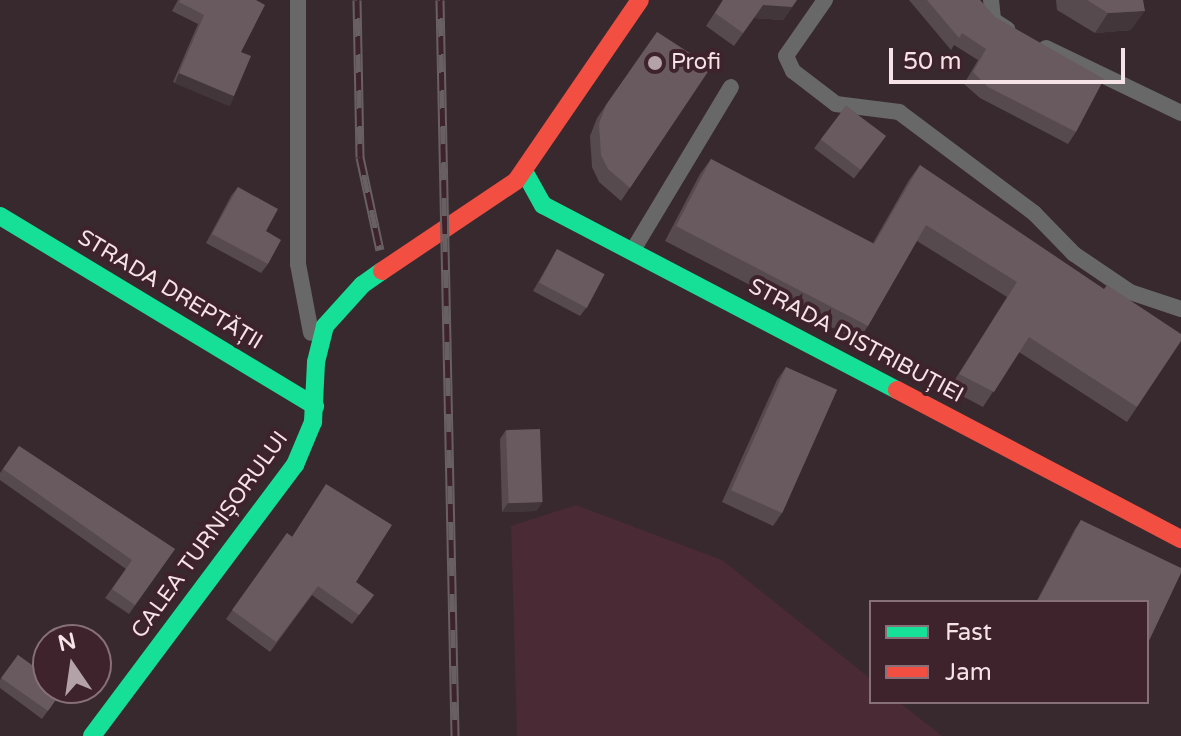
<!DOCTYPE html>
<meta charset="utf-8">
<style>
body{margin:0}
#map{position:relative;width:1181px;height:736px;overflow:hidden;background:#38292e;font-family:"Varela Round",sans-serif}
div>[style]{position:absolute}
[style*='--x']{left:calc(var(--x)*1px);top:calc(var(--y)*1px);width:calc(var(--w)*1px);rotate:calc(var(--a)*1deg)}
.built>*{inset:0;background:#492a35}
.lane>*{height:16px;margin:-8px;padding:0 8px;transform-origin:8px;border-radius:8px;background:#676867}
.fast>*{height:18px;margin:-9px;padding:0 9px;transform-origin:9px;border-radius:9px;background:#16e098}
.jam>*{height:18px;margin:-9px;padding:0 9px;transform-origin:9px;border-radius:9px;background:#f24e42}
.rail>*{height:9px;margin-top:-4.5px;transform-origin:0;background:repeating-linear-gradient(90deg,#3e232c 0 18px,#686063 0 36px);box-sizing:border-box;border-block:2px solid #686063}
.wall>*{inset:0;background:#574a4e;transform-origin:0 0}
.shaded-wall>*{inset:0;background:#43363a;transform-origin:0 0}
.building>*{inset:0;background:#685a5e;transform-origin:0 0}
.dots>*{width:22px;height:22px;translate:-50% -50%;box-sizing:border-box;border:4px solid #3e232c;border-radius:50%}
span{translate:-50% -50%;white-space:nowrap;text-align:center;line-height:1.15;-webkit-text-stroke:8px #3e232c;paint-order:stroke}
.poi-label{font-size:22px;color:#f5e3e8}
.left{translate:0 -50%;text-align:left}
.street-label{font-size:22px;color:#f5e3e8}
.legend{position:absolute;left:869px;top:600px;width:280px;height:104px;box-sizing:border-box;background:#3e232c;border:2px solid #877077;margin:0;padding:10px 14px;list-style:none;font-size:24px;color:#f5e3e8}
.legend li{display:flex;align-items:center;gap:16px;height:40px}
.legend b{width:40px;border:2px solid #877077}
.north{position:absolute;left:32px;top:624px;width:80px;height:80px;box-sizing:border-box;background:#3e232c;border:2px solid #877077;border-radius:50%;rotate:347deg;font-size:22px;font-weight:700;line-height:32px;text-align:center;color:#f5e3e8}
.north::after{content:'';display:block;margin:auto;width:28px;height:36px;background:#b3a2a7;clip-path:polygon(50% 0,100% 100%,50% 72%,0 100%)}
.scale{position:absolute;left:889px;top:48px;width:236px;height:36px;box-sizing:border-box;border:4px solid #f5e3e8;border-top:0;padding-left:10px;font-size:24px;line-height:28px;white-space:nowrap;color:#f5e3e8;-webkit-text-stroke:6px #3e232c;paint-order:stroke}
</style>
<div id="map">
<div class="built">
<div style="clip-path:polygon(576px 505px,722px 560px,871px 679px,871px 702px,899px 702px,942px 736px,517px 736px,511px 526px)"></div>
</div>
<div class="lane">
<div style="--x:298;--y:0;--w:264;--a:90"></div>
<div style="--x:298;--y:264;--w:70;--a:79.3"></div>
<div style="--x:825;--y:0;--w:68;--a:124.9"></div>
<div style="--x:786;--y:56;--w:17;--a:65"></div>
<div style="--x:793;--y:71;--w:54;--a:37.5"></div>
<div style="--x:836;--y:104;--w:64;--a:7.2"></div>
<div style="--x:899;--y:112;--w:169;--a:36.8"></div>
<div style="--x:1034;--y:213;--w:57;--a:45.7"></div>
<div style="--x:1074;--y:254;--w:68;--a:34.2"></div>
<div style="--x:1130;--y:292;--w:54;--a:18.4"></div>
<div style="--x:991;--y:0;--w:20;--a:84"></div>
<div style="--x:993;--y:20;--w:17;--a:33"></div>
<div style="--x:1046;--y:48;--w:150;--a:25.7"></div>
<div style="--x:633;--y:250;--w:190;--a:-59"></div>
</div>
<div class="fast">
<div style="--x:524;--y:171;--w:39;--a:61"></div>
<div style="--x:543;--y:205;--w:399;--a:27.6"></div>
<div style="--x:0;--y:216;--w:368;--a:31.1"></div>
<div style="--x:92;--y:736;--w:339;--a:-53.2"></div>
<div style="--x:295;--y:465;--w:47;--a:-67.3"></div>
<div style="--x:313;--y:422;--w:60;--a:-87.1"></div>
<div style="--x:316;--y:362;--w:37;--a:-76"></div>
<div style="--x:325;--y:326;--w:55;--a:-47.9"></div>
<div style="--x:362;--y:285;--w:24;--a:-35"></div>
</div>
<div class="jam">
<div style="--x:382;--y:271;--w:161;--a:-33.9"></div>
<div style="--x:516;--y:181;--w:219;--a:-55.6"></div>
<div style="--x:897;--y:390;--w:321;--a:27.7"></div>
</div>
<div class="rail">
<div style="--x:357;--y:0;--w:157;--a:88.9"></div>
<div style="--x:360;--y:157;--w:95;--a:77.9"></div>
<div style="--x:440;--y:0;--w:736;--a:88.83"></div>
</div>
<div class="wall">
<div style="clip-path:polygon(178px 0,256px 0,241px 52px,234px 96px,227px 105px,173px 82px,198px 24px,172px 11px)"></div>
<div style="clip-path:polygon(723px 0,797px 0,783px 20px,754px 18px,734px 46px,706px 26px)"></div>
<div style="clip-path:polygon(909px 0,980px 0,1076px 132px,1068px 144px,980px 98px,964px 84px,978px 60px,954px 45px,951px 50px)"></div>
<div style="clip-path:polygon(1056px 0,1143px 0,1131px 30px,1095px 33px,1057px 10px)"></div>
<div style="clip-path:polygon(657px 32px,711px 67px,621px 201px,599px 182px,592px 167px,590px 136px,597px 118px)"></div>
<div style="left:846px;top:106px;width:50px;height:53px;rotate:37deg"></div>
<div style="clip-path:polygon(711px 159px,873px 243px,909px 180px,920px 165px,1137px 407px,1127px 422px,1019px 352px,983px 407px,949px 389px,1007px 297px,917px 241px,868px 326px,858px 341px,665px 241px,700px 174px)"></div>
<div style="clip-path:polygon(238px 187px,268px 264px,261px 273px,206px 243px,231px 196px)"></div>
<div style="clip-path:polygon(557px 249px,587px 307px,580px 316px,533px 291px)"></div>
<div style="clip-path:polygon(786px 367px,782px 513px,773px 526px,722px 502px,777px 380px)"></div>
<div style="clip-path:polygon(506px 430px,542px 502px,536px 511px,502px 512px,500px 439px)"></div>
<div style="clip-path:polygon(19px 446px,175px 549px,129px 614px,105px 598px,126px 569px,0 480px,0 473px)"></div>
<div style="clip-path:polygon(1081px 520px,1147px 602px,1036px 602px,1075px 529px)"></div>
<div style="clip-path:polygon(287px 533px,374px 595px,352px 624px,312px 595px,270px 652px,226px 619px)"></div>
<div style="clip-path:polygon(18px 655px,64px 688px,42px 719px,0 688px,0 680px)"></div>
</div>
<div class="shaded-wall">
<div style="clip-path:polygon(797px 0,783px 20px,754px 18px,734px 46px,763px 5px)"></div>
<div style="clip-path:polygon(1145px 11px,1131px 30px,1095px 33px,1108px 13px)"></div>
<div style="left:179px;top:73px;width:60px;height:11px;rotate:23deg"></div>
<div style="clip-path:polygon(542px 502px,536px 511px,502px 512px,508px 503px)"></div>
</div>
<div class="building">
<div style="clip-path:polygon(180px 0,256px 0,265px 5px,241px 52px,251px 56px,234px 96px,179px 73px,204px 15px,179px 2px)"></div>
<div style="clip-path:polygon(723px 0,797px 0,792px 7px,763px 5px,743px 33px,715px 13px)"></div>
<div style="clip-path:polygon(927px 0,980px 0,995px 17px,1104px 79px,1076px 132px,988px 87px,973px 72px,986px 49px,962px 33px,959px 38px)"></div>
<div style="clip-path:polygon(1087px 0,1143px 0,1145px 11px,1108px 13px)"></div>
<div style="clip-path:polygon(657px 32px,711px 67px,630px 188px,608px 169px,601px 155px,599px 124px,606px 105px)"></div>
<div style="left:846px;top:106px;width:50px;height:42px;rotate:37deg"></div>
<div style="clip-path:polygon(711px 159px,874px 244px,920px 165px,1104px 289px,1107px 285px,1181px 334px,1181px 341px,1137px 407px,1029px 337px,994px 392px,959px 374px,1017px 282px,926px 225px,868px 326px,676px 226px)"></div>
<div style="clip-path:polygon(238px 187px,278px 209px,266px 231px,281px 240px,268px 264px,212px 234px)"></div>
<div style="left:557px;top:249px;width:54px;height:38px;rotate:28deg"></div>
<div style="left:786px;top:367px;width:56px;height:135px;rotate:24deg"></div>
<div style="left:540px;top:429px;width:73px;height:34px;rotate:88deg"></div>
<div style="clip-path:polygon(19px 446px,175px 549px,135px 605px,112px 589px,132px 560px,3px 469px)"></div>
<div style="clip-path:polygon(326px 484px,392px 525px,356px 582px,374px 595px,359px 615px,318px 586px,276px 642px,232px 610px,287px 533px,292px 537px)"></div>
<div style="clip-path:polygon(1081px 520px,1181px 568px,1181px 573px,1147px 645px,1147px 602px,1037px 602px)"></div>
<div style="clip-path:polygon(18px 655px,48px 677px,48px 688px,64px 688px,48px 711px,1px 678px)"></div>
</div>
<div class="dots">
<div style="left:655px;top:63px;background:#b3a2a7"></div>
</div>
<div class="poi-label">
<span class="left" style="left:671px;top:63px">Profi</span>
</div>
<div class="street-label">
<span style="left:170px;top:290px;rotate:31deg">STRADA DREPTĂȚII</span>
<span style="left:856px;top:341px;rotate:28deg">STRADA DISTRIBUȚIEI</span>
<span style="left:210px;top:535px;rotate:-54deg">CALEA TURNIȘORULUI</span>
</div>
<ul class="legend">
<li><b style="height:10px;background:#16e098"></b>Fast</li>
<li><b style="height:10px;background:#f24e42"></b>Jam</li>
</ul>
<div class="north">N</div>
<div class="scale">50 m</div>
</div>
